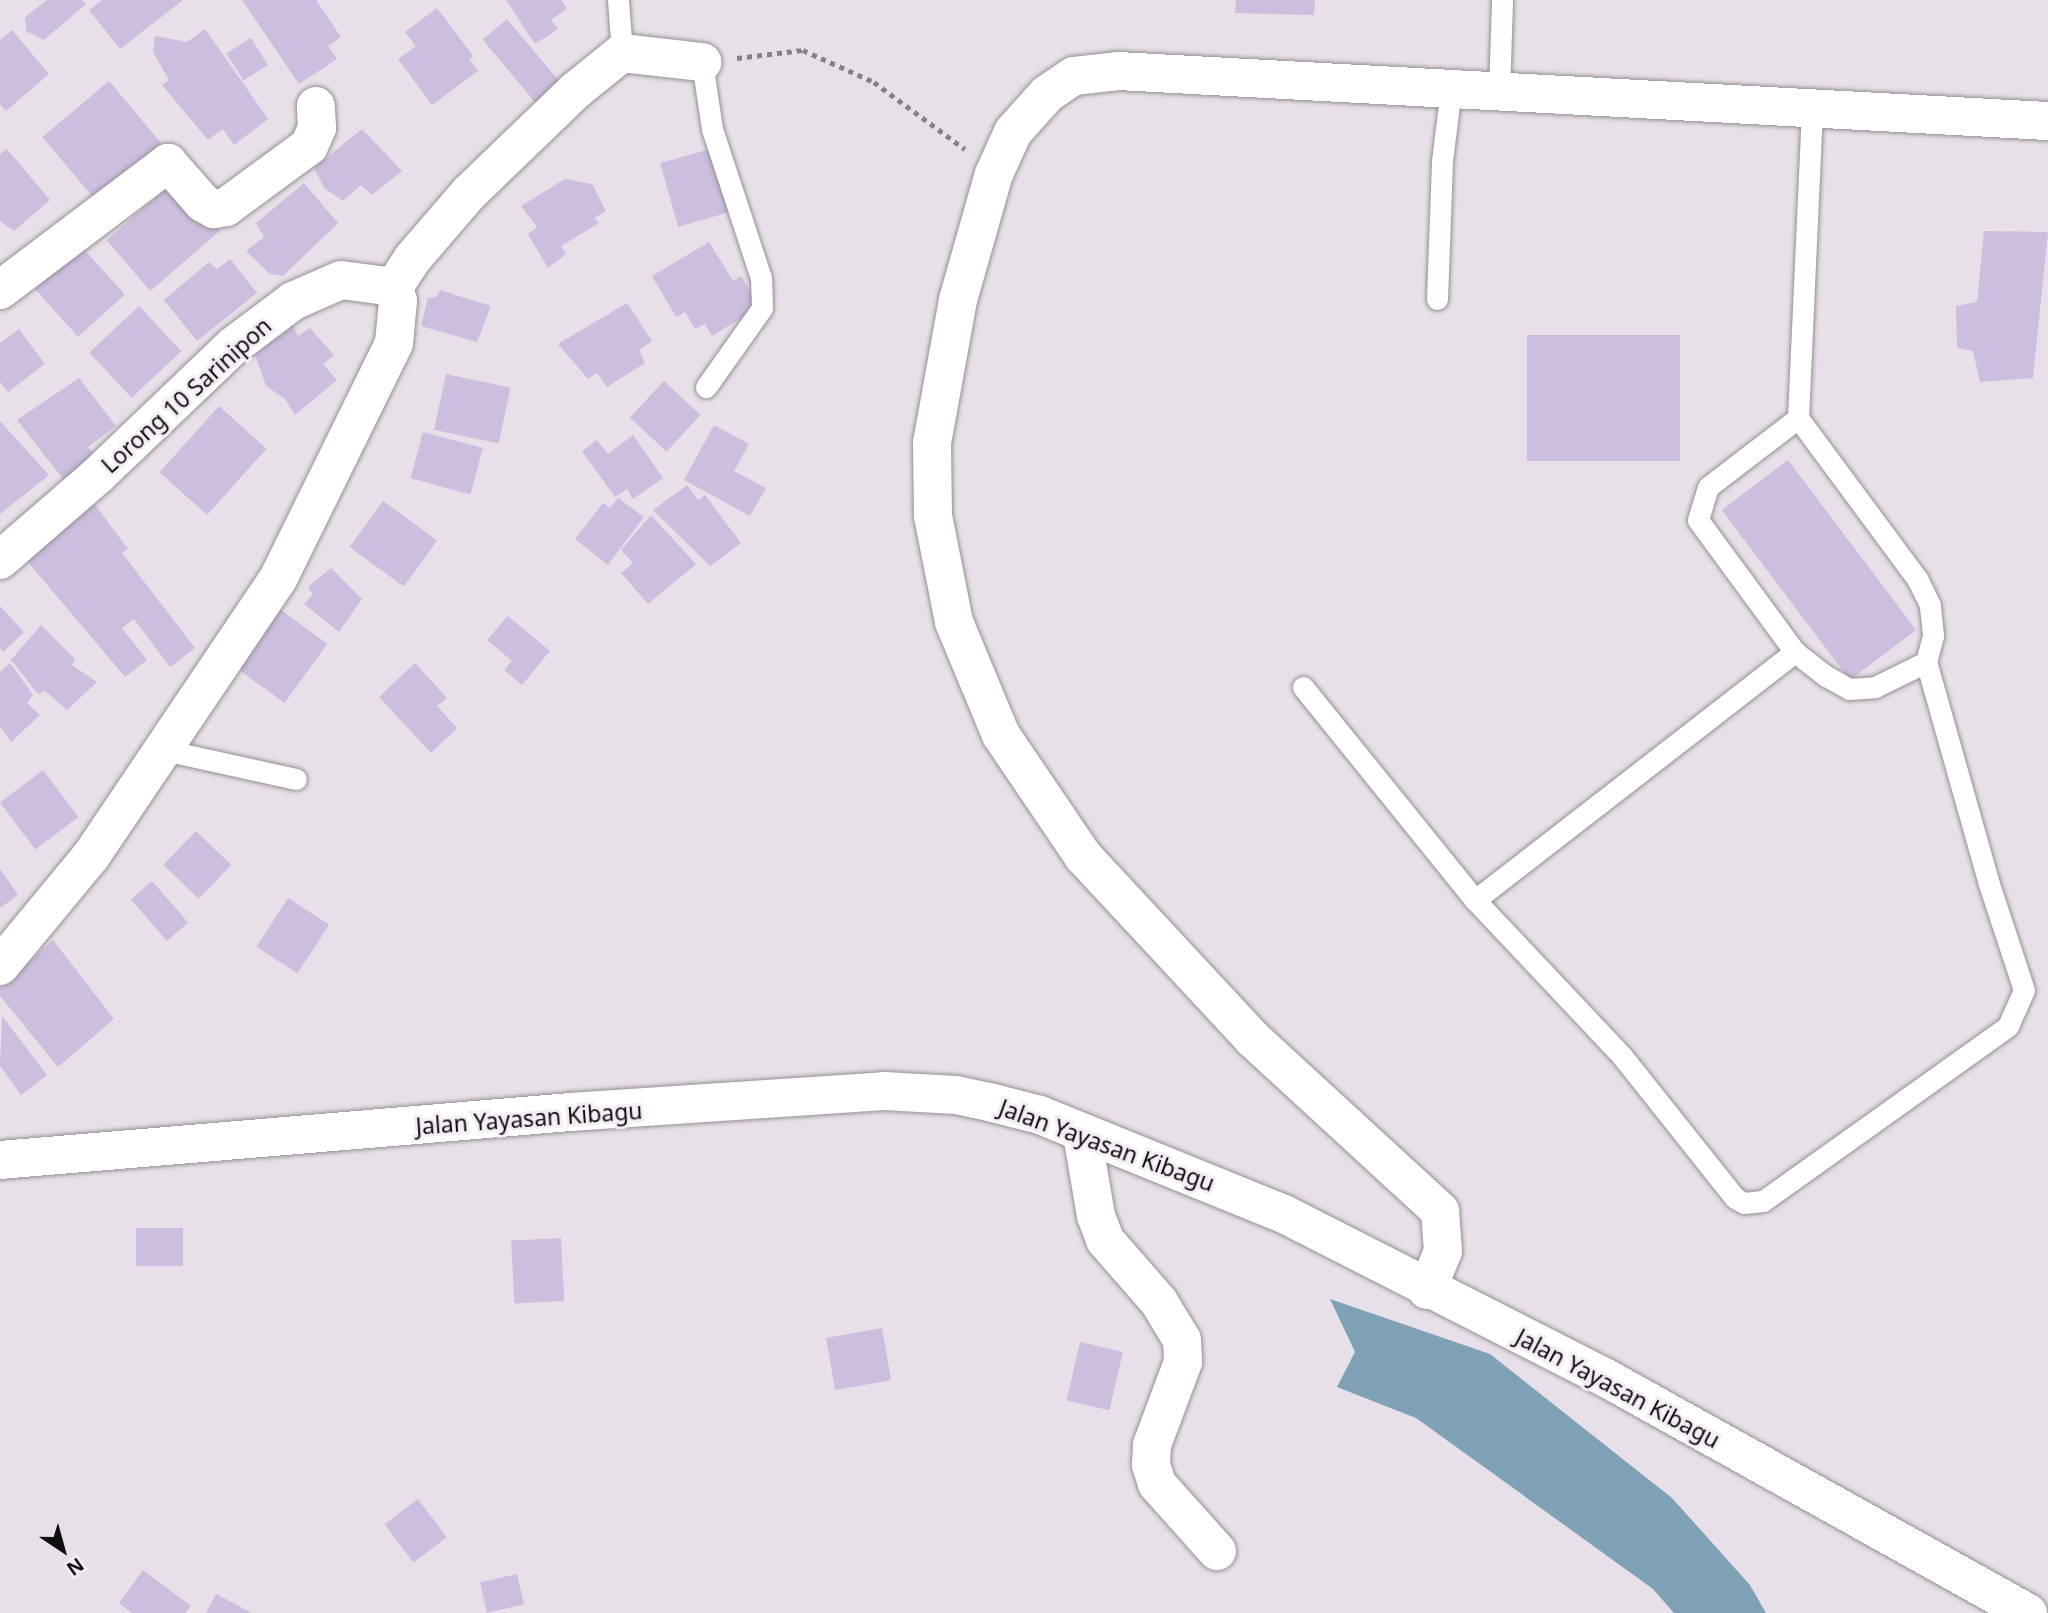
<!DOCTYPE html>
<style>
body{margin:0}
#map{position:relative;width:2048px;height:1613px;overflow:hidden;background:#e8e0e8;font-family:"Noto Sans",sans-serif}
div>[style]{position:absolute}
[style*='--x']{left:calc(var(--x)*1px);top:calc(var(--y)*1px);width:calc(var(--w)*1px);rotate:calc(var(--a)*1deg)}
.water>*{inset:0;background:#7fa1b5}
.building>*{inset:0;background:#cdbdde;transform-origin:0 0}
.path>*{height:4.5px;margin-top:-2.25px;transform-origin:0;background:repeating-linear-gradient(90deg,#878187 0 5px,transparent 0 10px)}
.roads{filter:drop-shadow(0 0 2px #958e96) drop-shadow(0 0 2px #958e96)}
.service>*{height:21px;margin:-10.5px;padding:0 10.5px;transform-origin:10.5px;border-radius:10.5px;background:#fff}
.minor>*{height:38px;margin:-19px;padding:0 19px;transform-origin:19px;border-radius:19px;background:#fff}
.tertiary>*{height:38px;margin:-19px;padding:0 19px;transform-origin:19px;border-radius:19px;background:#fff}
span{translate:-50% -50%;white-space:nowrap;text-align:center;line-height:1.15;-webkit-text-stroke:6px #f5edf5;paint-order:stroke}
.street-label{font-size:23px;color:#110e11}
.north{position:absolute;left:28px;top:1515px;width:70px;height:70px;-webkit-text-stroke:5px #f5edf5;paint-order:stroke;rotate:144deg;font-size:19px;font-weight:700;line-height:28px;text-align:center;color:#110e11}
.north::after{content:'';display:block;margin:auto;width:24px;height:32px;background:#110e11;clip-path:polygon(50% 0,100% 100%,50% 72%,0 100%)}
</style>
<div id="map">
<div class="water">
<div style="clip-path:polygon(1330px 1299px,1490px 1354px,1672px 1498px,1750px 1585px,1766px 1613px,1674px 1613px,1653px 1589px,1416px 1418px,1337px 1387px,1355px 1352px)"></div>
</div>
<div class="building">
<div style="clip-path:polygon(47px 0,82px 0,86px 4px,44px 40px,26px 31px,25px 17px)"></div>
<div style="clip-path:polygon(102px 0,183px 0,120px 49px,89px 10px)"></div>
<div style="clip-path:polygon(242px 0,316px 0,341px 37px,328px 46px,337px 59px,299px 84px)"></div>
<div style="clip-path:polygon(506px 0,561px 0,567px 9px,551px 20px,558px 29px,535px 44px)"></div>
<div style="clip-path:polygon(1236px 0,1315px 0,1314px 15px,1235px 13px)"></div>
<div style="clip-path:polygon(437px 8px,473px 56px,469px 59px,478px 71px,432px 105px,398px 59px,416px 46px,405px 32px)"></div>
<div style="left:507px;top:19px;width:82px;height:32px;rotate:50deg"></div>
<div style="clip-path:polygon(205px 29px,268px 119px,234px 145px,223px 129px,208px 140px,162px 85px,169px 80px,153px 52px,155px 36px,187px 42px)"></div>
<div style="clip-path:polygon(12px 30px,49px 74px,6px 111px,0 104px,0 40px)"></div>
<div style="left:251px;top:38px;width:32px;height:29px;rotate:58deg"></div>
<div style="left:109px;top:81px;width:81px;height:87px;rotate:50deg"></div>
<div style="clip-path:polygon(362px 129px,402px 171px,372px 195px,361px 185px,343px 201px,324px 188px,314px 168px)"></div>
<div style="clip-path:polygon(7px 149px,50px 200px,14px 231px,0 221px,0 154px)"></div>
<div style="left:710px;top:149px;width:66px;height:52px;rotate:74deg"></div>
<div style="clip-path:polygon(565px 179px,592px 184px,606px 211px,594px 218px,599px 223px,561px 246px,566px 254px,548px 268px,528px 234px,537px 227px,521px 206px)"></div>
<div style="left:176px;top:180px;width:67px;height:92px;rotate:49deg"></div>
<div style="clip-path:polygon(304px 183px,338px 223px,283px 276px,270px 274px,246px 251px,264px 237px,256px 223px)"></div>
<div style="clip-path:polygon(1984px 231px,2048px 232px,2033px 378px,1980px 382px,1973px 351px,1957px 348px,1956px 306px,1977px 302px)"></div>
<div style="clip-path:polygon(709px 242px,733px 281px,741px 276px,760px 307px,712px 336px,705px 324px,695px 329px,685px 312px,676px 317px,652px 276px)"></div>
<div style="left:82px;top:247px;width:64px;height:63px;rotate:48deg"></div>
<div style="clip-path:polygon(230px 259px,257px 293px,197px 341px,164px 300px,209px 262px,217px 269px)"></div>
<div style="clip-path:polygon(440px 290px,491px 306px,477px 342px,421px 326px,428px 298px,436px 297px)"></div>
<div style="clip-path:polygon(627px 303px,652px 341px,639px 350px,645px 363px,607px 387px,597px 373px,588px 379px,558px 344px)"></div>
<div style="left:139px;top:306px;width:62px;height:68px;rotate:47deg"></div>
<div style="clip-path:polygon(292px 324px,298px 336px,310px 328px,334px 355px,323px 364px,337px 380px,295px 415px,285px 399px,266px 386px,255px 355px)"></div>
<div style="clip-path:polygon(19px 329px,45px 364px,8px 392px,0 382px,0 343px)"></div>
<div style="left:1527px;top:335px;width:153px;height:126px"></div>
<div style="left:446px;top:374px;width:66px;height:57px;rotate:12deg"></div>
<div style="clip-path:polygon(79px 378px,116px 426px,88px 447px,95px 456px,64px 480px,17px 420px)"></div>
<div style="left:664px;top:381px;width:50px;height:50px;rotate:43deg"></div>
<div style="left:219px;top:406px;width:64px;height:89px;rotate:42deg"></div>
<div style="clip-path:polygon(0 421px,49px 475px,0 514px)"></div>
<div style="clip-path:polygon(714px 425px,749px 444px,734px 471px,766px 488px,750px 516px,684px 480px)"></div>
<div style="left:423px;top:432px;width:62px;height:48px;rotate:15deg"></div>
<div style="clip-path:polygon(633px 435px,663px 478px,633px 499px,627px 489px,615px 497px,582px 451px,597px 440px,608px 454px)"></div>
<div style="left:1788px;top:460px;width:213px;height:83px;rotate:53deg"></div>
<div style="clip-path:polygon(687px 485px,698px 500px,705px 495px,741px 543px,710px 566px,653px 510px)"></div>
<div style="clip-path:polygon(618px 498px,644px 517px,608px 565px,575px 539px,603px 503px,610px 508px)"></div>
<div style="left:383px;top:501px;width:67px;height:57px;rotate:36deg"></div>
<div style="clip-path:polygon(93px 502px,128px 549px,122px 553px,195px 648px,170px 667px,134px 619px,122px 628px,147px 660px,125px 677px,22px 555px)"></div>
<div style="clip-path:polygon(651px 515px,696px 564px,648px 604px,621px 573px,633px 563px,621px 550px)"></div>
<div style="clip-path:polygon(331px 568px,362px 599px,339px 632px,304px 604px,313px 594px,308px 587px)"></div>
<div style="clip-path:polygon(0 606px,24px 632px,3px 652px,0 648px)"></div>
<div style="left:278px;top:608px;width:61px;height:73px;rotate:36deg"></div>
<div style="clip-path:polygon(508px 616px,550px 651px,522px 685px,504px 670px,512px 661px,487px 640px)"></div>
<div style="clip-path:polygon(41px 625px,75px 659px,72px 665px,97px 682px,67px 710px,45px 691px,38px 694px,11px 660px)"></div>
<div style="clip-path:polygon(10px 663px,33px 695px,27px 703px,40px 715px,11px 742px,0 726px,0 672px)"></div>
<div style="clip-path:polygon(415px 663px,447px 698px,437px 706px,457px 728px,431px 753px,379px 697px)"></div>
<div style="left:43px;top:770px;width:59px;height:54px;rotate:53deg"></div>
<div style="left:196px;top:831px;width:49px;height:47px;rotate:44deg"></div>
<div style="clip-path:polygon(0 869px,18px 895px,0 908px)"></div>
<div style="left:152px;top:881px;width:55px;height:28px;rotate:49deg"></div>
<div style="left:288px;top:898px;width:49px;height:58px;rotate:33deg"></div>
<div style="clip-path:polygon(53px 940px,114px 1019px,58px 1067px,0 996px,0 988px)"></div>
<div style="clip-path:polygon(2px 1016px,47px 1075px,21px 1095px,0 1066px)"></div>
<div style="left:183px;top:1228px;width:38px;height:47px;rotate:90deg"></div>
<div style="left:561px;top:1238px;width:63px;height:50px;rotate:87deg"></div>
<div style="left:882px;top:1328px;width:53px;height:57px;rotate:80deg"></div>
<div style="left:1080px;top:1342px;width:44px;height:60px;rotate:13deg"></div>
<div style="left:418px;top:1499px;width:48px;height:42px;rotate:53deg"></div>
<div style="clip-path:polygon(143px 1570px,191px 1606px,185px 1613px,132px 1613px,119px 1603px)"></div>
<div style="left:517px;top:1574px;width:31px;height:38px;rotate:77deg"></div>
<div style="clip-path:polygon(216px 1594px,252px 1613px,206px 1613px)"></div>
</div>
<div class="path">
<div style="--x:737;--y:58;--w:66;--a:-6.9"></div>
<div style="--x:803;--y:50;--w:78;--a:24.3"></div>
<div style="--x:874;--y:82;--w:113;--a:36.4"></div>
</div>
<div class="roads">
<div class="service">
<div style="--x:618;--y:0;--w:53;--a:85.7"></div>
<div style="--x:702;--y:62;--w:68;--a:81.5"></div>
<div style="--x:712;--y:129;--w:157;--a:71.8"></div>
<div style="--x:761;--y:278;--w:30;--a:88"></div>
<div style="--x:762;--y:308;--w:97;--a:125.3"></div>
<div style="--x:1499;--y:92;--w:92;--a:-88.1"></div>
<div style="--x:1437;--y:299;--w:138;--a:-87.9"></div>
<div style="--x:1442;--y:161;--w:73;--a:-82.9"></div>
<div style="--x:1798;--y:418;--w:113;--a:142.5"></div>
<div style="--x:1708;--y:487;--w:34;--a:107"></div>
<div style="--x:1698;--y:520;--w:164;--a:53.7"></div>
<div style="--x:1795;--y:652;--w:39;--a:38"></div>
<div style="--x:1826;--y:676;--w:26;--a:29"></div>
<div style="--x:1849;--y:689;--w:26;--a:-4"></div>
<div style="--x:1875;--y:687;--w:57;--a:-26.1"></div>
<div style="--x:1303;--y:687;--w:274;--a:51.1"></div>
<div style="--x:1475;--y:900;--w:214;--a:46.7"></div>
<div style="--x:1622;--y:1056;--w:181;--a:51.5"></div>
<div style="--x:1735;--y:1198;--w:10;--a:29"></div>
<div style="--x:1744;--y:1203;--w:19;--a:-6"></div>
<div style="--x:1763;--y:1201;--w:301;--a:-35.5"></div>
<div style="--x:2008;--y:1026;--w:39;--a:-66"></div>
<div style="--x:2024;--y:990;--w:112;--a:-108.3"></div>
<div style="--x:1989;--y:884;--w:231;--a:-105.8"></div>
<div style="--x:1926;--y:662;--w:28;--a:-75"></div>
<div style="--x:1933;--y:635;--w:30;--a:-96"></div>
<div style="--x:1930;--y:605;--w:28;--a:-116"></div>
<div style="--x:1918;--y:580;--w:202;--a:-126.5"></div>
<div style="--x:1798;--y:418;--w:309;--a:-87.4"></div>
<div style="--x:164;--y:750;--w:135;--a:12.4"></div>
<div style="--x:1475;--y:900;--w:405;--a:-37.8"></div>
</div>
<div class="minor">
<div style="--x:0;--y:290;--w:211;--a:-37.1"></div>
<div style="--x:168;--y:163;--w:53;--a:48.8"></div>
<div style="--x:203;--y:203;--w:13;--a:29"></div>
<div style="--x:214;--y:209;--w:12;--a:-9"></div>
<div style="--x:226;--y:207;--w:103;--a:-36.3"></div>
<div style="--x:309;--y:146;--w:20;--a:-66"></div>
<div style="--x:317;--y:128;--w:22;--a:-93"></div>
<div style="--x:0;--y:560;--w:128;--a:-40.9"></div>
<div style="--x:97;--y:476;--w:188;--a:-43.7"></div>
<div style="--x:233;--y:346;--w:75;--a:-36.9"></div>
<div style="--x:293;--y:301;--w:52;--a:-23.6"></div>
<div style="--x:341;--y:280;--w:53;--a:7.5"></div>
<div style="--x:0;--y:966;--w:143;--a:-50.4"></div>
<div style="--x:91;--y:856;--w:334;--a:-56"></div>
<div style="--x:278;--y:579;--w:263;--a:-63.8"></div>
<div style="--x:394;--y:343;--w:42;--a:-84.6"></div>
<div style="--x:398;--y:301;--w:15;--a:-106"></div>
<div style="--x:394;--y:287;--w:35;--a:-57"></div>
<div style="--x:413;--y:258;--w:86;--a:-49.3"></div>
<div style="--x:469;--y:193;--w:149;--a:-43.9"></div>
<div style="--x:576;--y:90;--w:59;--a:-38.8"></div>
<div style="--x:622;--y:53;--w:81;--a:6.4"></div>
<div style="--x:1082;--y:1134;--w:83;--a:80.3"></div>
<div style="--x:1096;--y:1216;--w:26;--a:69"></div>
<div style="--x:1105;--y:1240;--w:82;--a:48.9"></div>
<div style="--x:1159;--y:1302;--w:44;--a:58.8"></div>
<div style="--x:1182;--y:1340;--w:22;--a:87"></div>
<div style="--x:1183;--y:1362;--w:89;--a:110.5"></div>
<div style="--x:1152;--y:1445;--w:20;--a:93"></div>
<div style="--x:1151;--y:1465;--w:20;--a:72"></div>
<div style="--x:1157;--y:1484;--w:90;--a:48.2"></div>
<div style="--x:1427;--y:1290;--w:42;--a:-67.7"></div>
<div style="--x:1443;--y:1251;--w:40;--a:-94.3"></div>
<div style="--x:1440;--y:1211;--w:254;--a:-137.4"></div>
<div style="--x:1253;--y:1039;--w:250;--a:-132.9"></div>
<div style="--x:1083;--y:856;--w:146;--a:-124.1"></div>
<div style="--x:1001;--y:735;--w:122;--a:-112.6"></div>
<div style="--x:954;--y:622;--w:108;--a:-101.2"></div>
<div style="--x:933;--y:516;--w:73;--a:-90.8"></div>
<div style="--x:932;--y:443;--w:145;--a:-79.7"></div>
<div style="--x:958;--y:300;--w:131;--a:-74.1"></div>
<div style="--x:994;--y:174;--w:46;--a:-65.7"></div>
<div style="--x:1013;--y:132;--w:51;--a:-48.2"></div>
<div style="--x:1047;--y:94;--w:32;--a:-34"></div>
<div style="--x:1074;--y:76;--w:44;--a:-6.5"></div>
<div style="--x:1118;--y:71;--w:931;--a:3.08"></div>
</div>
<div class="tertiary">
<div style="--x:0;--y:1160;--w:572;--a:-4.81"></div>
<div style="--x:570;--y:1112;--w:315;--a:-3.8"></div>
<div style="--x:884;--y:1091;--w:72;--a:3.2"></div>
<div style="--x:956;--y:1095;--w:38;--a:12"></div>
<div style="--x:993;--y:1103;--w:49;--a:14.3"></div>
<div style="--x:1040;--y:1115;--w:263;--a:22.1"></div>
<div style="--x:1284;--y:1214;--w:361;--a:27"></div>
<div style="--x:1606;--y:1378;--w:483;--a:29.1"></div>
</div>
</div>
<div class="street-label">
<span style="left:186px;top:395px;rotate:-42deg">Lorong 10 Sarinipon</span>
<span style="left:529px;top:1118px;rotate:-4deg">Jalan Yayasan Kibagu</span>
<span style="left:1107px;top:1145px;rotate:20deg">Jalan Yayasan Kibagu</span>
<span style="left:1618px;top:1388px;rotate:28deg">Jalan Yayasan Kibagu</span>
</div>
<div class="north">N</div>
</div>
